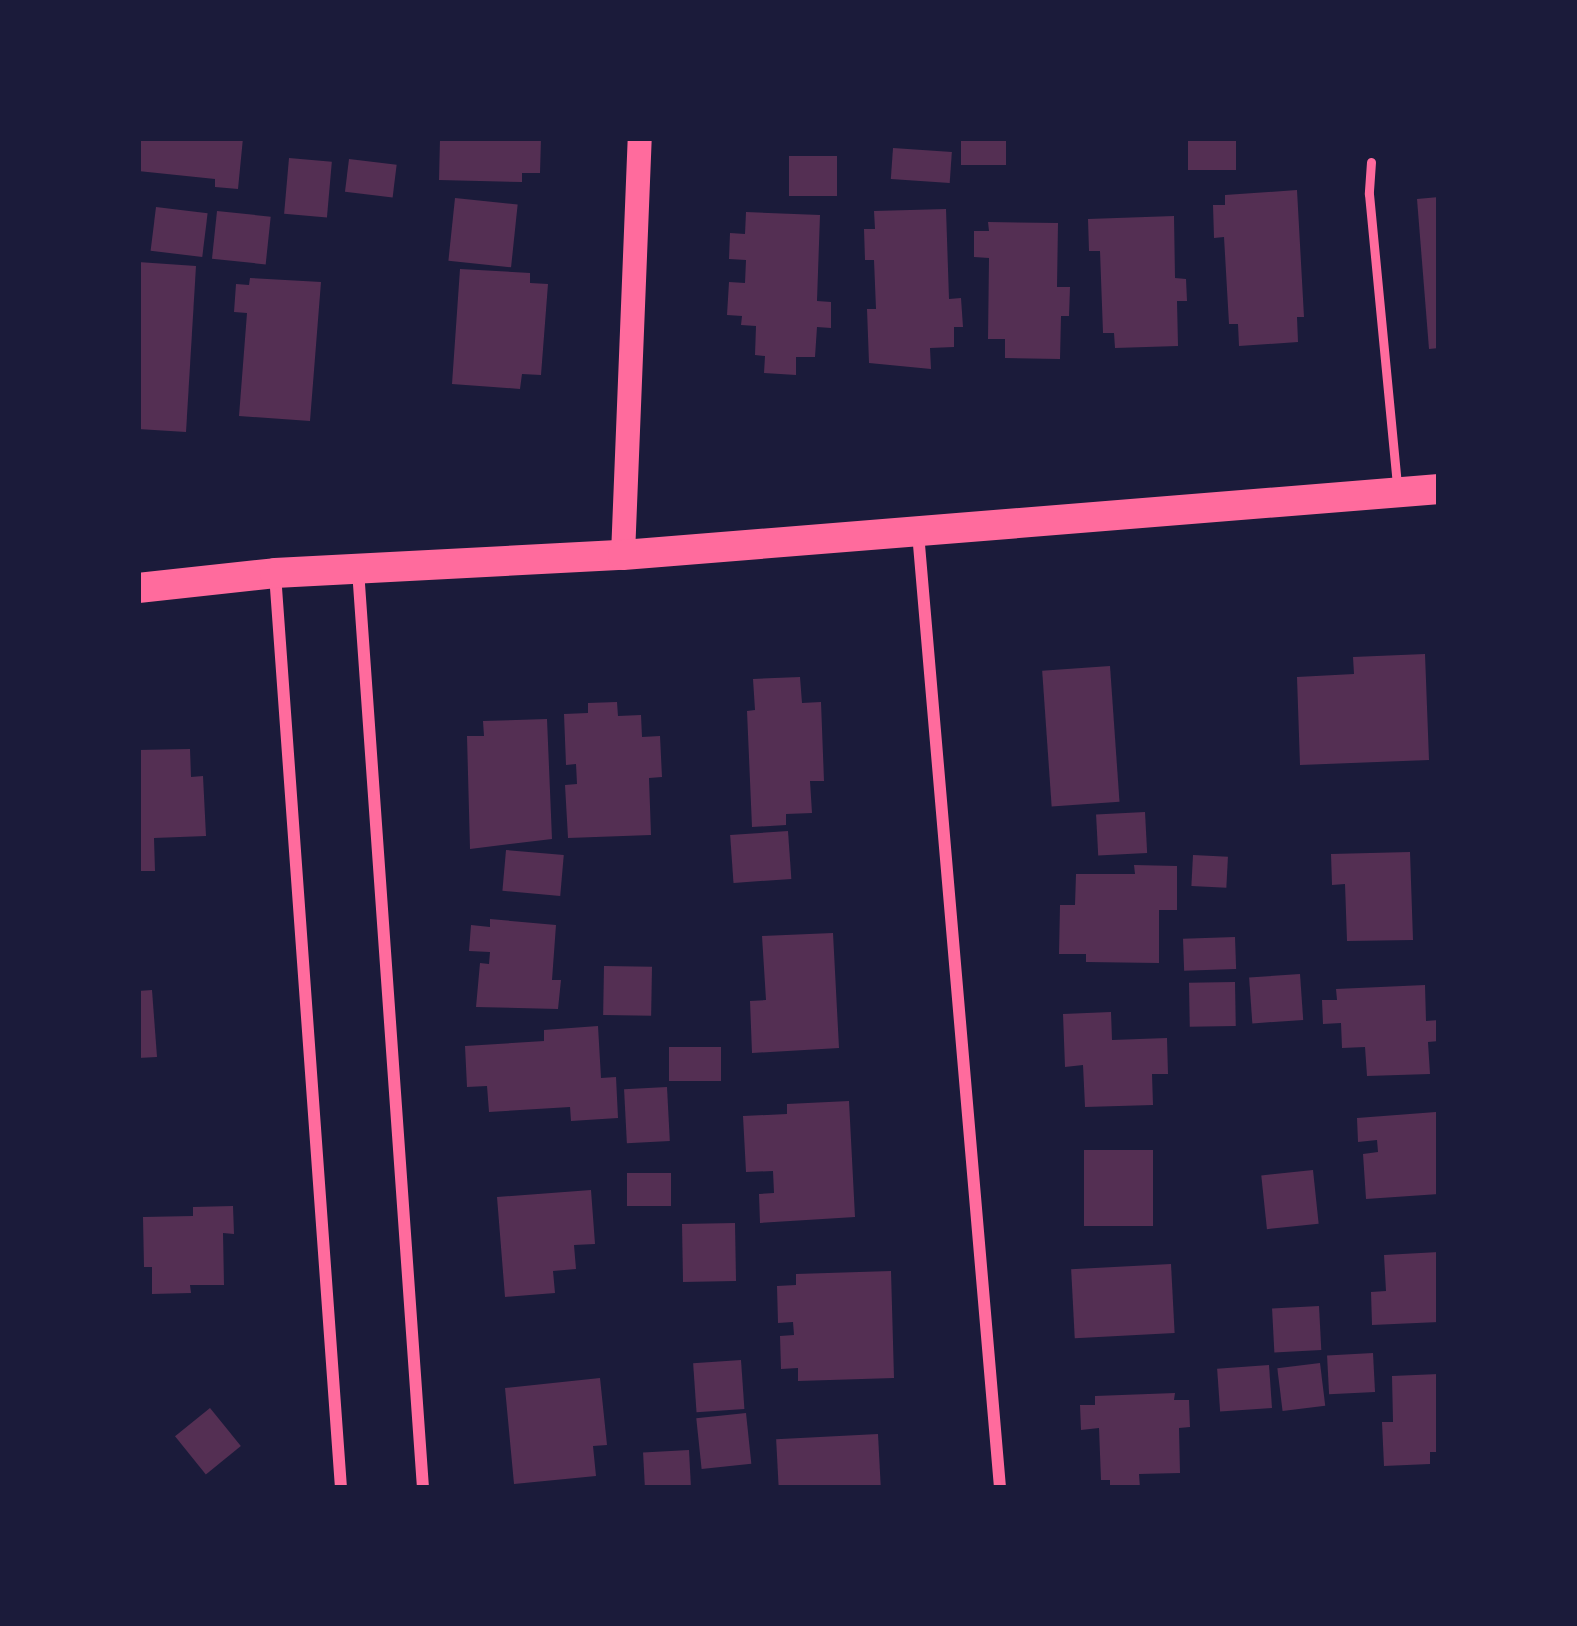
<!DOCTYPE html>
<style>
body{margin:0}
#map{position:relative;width:1577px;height:1626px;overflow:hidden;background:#1b1b3a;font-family:"Open Sans",sans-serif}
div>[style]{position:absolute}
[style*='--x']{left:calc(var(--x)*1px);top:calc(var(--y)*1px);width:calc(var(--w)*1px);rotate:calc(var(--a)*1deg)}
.building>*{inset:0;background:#542f53;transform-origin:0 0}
.service>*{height:9px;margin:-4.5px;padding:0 4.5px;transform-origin:4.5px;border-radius:4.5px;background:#ff6b9d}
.minor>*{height:12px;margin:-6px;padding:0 6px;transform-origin:6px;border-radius:6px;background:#ff6b9d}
.secondary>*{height:24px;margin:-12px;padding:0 12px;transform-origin:12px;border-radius:12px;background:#ff6b9d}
.primary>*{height:30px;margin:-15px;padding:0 15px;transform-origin:15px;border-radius:15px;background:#ff6b9d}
span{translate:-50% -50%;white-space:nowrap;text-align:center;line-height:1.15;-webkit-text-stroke:9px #1b1b3a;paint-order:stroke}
.frame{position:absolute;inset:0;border:141px solid #1b1b3a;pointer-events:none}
</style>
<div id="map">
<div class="building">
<div style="clip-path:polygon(138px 138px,243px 138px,238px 189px,215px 187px,215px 179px,138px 171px)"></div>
<div style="clip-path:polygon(440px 138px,541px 138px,540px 173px,522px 173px,522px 182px,439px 180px)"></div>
<div style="left:961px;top:138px;width:45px;height:27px"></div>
<div style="left:1188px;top:138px;width:48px;height:32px"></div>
<div style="left:893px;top:148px;width:59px;height:31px;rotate:4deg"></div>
<div style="left:789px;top:156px;width:48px;height:40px"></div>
<div style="left:289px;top:158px;width:43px;height:56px;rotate:5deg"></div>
<div style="left:349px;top:159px;width:48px;height:33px;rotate:7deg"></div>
<div style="clip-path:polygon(1297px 190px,1304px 317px,1297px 317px,1298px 342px,1239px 346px,1238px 324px,1229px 324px,1224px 237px,1214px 238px,1213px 205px,1225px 205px,1225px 195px)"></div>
<div style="clip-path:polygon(1439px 197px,1439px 348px,1429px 349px,1417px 199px)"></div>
<div style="left:455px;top:198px;width:63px;height:63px;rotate:6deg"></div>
<div style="left:156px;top:207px;width:52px;height:44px;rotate:7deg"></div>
<div style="clip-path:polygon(946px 209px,949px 299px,961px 298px,963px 327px,954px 327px,954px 347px,930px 348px,931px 369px,869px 363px,867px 309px,876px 309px,874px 260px,865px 260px,864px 229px,875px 229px,874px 211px)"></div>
<div style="left:217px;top:211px;width:54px;height:48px;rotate:6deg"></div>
<div style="clip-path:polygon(746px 212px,820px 215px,817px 301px,831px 302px,831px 328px,817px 327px,815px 357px,796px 357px,796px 375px,764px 373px,765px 356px,755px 355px,756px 326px,741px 325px,742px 316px,727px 315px,729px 282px,745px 283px,746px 260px,729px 259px,730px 233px,745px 234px)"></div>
<div style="clip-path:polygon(1174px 216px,1175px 278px,1186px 279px,1187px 301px,1177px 301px,1178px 346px,1115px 348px,1114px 333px,1103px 333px,1100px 251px,1089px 251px,1088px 219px)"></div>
<div style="clip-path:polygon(988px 222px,1058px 223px,1057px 287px,1070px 287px,1069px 316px,1061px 316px,1060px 359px,1005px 358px,1005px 339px,988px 339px,989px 258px,974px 257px,974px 231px,989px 231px)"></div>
<div style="clip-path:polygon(138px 262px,196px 266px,186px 432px,138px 429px)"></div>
<div style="clip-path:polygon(460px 269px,530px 273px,530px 283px,548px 284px,541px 375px,522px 374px,520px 389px,452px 384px)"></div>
<div style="clip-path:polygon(250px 278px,321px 282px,310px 421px,239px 416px,247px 313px,234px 312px,236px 284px,249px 285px)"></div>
<div style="clip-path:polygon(1425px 654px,1429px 760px,1300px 765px,1297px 677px,1354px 674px,1353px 657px)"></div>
<div style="left:1110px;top:666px;width:136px;height:68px;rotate:86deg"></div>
<div style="clip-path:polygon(800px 677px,802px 703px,821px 702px,824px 781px,810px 781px,812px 813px,786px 814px,786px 825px,752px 827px,747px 711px,755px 710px,753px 679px)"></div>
<div style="clip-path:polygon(617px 702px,618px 716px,641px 715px,642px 737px,660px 736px,662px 777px,649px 778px,651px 835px,568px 838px,565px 785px,577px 784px,576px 764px,566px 765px,564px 714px,588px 713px,588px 703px)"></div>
<div style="clip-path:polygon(547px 719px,552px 839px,470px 849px,467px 736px,484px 736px,483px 721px)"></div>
<div style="clip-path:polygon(190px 749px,191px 777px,203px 776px,206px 836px,154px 838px,155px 871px,138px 871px,138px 750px)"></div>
<div style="left:1145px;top:812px;width:41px;height:49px;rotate:87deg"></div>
<div style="left:788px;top:831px;width:48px;height:58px;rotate:86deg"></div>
<div style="left:506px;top:850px;width:58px;height:41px;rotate:5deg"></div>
<div style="clip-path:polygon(1410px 852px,1413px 940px,1347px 941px,1345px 884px,1332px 885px,1331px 854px)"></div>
<div style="left:1193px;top:855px;width:35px;height:31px;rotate:3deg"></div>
<div style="clip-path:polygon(1134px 865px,1177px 866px,1177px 910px,1159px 910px,1159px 963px,1086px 962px,1086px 954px,1059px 954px,1060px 905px,1075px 905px,1076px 874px,1135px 874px)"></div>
<div style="clip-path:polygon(490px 919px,556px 925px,552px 980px,561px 980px,558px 1009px,476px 1007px,480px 963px,489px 964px,490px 952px,469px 951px,471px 925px,490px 927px)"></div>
<div style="clip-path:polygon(833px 933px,839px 1048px,752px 1053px,750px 1001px,766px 1000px,762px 936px)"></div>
<div style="left:1235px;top:937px;width:32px;height:52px;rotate:88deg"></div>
<div style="left:604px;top:966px;width:48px;height:49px;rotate:1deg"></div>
<div style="left:1300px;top:974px;width:46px;height:51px;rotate:86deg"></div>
<div style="left:1235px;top:982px;width:44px;height:46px;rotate:89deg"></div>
<div style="clip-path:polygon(1425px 985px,1426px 1021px,1439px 1020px,1439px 1041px,1428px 1042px,1430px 1074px,1367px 1076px,1365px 1047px,1342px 1048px,1341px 1023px,1323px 1024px,1322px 1000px,1337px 1000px,1336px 989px)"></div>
<div style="clip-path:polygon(152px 990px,157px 1057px,138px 1058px,138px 991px)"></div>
<div style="clip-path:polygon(1111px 1012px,1112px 1040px,1167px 1038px,1168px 1074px,1152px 1074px,1153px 1105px,1085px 1107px,1083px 1065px,1065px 1067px,1063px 1014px)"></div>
<div style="clip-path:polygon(598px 1026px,601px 1078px,616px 1077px,618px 1118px,571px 1121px,570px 1107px,489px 1112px,487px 1086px,467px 1087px,465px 1046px,544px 1041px,544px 1030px)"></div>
<div style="left:669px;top:1047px;width:52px;height:34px"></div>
<div style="left:667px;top:1087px;width:54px;height:43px;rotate:87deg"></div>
<div style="clip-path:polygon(849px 1101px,855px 1217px,760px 1223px,759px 1194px,774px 1193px,773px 1171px,746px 1172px,743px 1116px,787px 1114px,787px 1104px)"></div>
<div style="clip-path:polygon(1436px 1112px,1439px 1194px,1366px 1199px,1363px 1154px,1378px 1152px,1377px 1140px,1358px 1142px,1357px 1118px)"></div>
<div style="left:1084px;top:1150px;width:69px;height:76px"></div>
<div style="left:1313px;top:1170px;width:54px;height:52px;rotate:84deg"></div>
<div style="left:627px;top:1173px;width:44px;height:33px"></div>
<div style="clip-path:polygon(591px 1190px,595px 1244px,574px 1245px,576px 1269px,553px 1271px,555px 1293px,505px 1297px,497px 1197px)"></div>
<div style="clip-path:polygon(233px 1206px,234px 1234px,223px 1233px,224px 1285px,190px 1285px,191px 1293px,152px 1294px,152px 1267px,144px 1267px,143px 1217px,193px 1216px,193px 1207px)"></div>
<div style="left:735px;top:1223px;width:58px;height:53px;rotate:89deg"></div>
<div style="clip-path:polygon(1439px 1252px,1439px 1322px,1372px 1325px,1371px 1292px,1386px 1291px,1384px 1255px)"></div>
<div style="left:1171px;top:1264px;width:69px;height:100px;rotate:87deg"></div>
<div style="clip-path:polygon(891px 1271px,894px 1378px,798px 1381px,798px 1368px,781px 1369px,780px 1336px,794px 1335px,793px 1322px,778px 1323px,777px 1286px,796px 1285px,796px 1274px)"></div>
<div style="left:1319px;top:1306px;width:44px;height:47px;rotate:87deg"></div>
<div style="left:1373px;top:1353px;width:39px;height:46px;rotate:87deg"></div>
<div style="left:741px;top:1360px;width:49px;height:48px;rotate:86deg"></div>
<div style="left:1320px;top:1363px;width:43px;height:43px;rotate:83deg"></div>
<div style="left:1269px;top:1365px;width:43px;height:52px;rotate:86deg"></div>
<div style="clip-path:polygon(1439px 1374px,1439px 1452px,1430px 1452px,1430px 1464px,1384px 1466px,1382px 1422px,1393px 1422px,1392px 1376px)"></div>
<div style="clip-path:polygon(600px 1378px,607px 1445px,593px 1446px,596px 1476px,514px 1484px,505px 1388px)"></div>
<div style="clip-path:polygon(1175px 1393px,1174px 1400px,1189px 1400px,1190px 1427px,1179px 1428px,1180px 1473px,1139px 1474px,1140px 1488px,1110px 1488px,1110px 1480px,1101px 1480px,1099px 1428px,1081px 1430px,1080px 1405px,1095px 1405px,1095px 1396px)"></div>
<div style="left:210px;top:1408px;width:49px;height:45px;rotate:51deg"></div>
<div style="left:746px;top:1413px;width:51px;height:50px;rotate:84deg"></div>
<div style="left:878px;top:1434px;width:54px;height:102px;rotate:87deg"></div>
<div style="left:689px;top:1450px;width:38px;height:46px;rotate:87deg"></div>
</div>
<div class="service">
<div style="--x:1371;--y:162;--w:32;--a:94"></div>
<div style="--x:1369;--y:194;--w:294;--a:84.5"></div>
</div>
<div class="minor">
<div style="--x:918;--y:533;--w:959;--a:85.09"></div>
<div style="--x:358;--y:570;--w:920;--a:85.95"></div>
<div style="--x:275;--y:574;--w:916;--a:85.87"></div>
</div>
<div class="secondary">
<div style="--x:623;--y:555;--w:417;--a:-87.7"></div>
</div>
<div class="primary">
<div style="--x:138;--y:588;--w:138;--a:-6.2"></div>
<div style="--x:275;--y:573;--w:348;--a:-3"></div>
<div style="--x:623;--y:555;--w:819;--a:-4.62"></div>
</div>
<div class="frame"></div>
</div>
